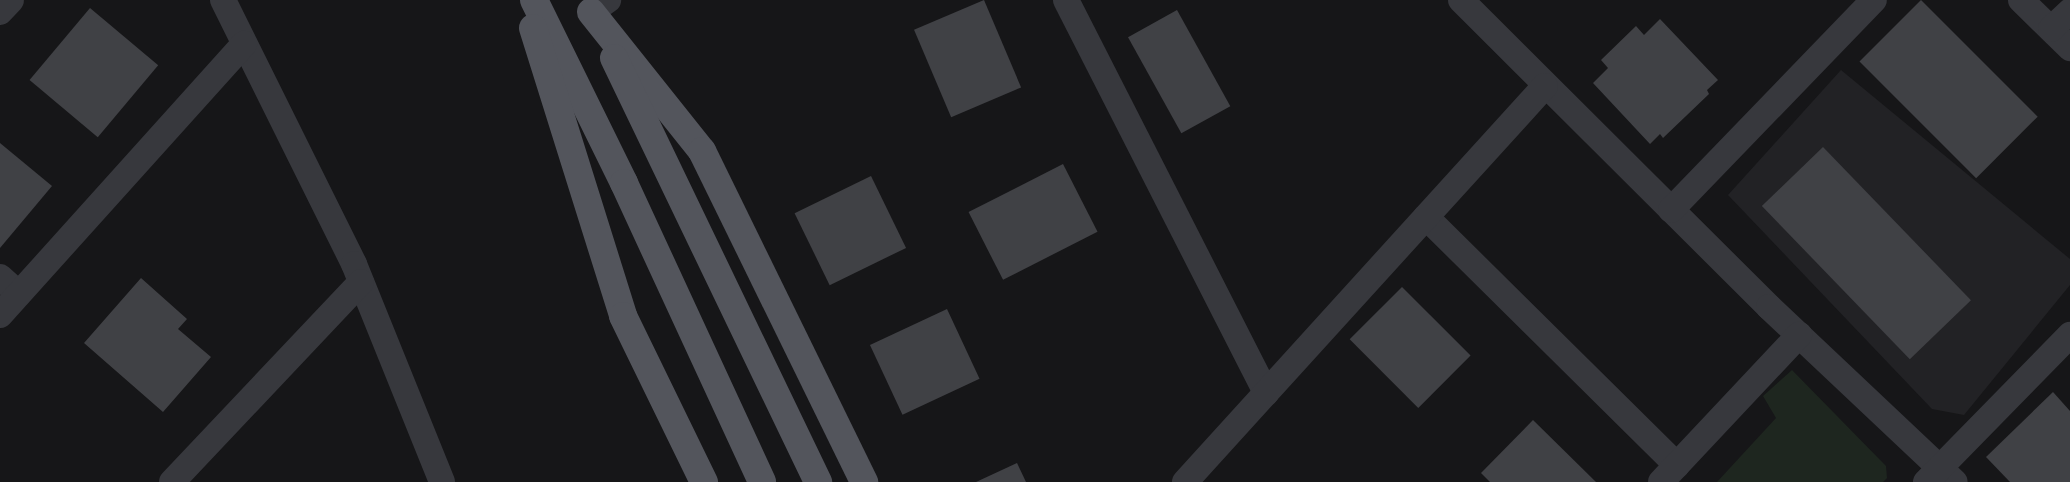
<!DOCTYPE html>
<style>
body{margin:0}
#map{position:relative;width:2070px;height:482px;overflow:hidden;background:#161618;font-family:"PT Sans Narrow",sans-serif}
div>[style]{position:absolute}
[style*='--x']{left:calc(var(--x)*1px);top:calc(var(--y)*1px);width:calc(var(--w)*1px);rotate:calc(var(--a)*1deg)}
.built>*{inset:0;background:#222225}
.green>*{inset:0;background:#1e261f}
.building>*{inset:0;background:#404145;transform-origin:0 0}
.street>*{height:26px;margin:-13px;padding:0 13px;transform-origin:13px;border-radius:13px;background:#37383d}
.primary>*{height:28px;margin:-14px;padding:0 14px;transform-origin:14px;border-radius:14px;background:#53555c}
span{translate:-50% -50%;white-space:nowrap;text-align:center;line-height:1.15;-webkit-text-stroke:5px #111113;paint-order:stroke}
</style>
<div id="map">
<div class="built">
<div style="clip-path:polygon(1841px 70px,2070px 259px,2070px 285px,1964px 415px,1932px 409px,1728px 195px)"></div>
</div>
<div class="green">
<div style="clip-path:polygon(1792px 370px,1886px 466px,1887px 478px,1883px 482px,1717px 482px,1776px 418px,1763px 396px)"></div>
</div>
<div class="building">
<div style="left:984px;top:0;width:95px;height:76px;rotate:67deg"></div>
<div style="left:1921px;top:0;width:165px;height:87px;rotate:45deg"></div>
<div style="left:90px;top:8px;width:89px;height:94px;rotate:40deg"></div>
<div style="left:1177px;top:10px;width:110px;height:56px;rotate:61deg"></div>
<div style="clip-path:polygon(1660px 19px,1718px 80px,1707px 90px,1709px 94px,1663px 138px,1660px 134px,1650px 144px,1593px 83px,1608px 68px,1601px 60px,1636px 26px,1644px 35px)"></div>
<div style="clip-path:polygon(0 143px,52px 186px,0 248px)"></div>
<div style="left:1823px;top:147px;width:213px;height:85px;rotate:46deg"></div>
<div style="left:1063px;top:164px;width:76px;height:106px;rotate:63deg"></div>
<div style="left:871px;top:176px;width:80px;height:85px;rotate:64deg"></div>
<div style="clip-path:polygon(141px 278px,187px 319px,178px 329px,211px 357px,163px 412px,84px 343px)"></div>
<div style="left:1402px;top:287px;width:97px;height:74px;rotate:45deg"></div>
<div style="left:947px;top:309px;width:77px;height:85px;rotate:65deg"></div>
<div style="clip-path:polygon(2053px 392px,2070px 411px,2070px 482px,2010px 482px,1986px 457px)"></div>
<div style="clip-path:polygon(1533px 420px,1596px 482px,1490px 482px,1481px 473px)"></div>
<div style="clip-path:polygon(1017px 463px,1026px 482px,976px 482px)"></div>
</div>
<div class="street">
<div style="--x:223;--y:0;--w:295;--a:63.6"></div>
<div style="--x:354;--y:264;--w:235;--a:68"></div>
<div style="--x:1066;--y:0;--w:441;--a:63"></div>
<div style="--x:1461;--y:0;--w:435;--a:44.9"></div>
<div style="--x:1769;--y:307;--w:255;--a:43.3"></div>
<div style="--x:2021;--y:0;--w:69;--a:44.4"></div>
<div style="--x:0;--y:12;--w:16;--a:-47"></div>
<div style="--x:591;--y:12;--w:21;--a:-35"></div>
<div style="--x:2051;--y:29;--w:26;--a:-43"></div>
<div style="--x:1671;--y:210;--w:292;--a:-46"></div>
<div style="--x:1426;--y:217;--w:353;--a:44.7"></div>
<div style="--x:0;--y:277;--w:25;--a:42"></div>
<div style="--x:0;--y:315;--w:365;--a:-48"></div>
<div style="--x:172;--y:482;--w:275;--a:-46.6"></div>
<div style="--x:1185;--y:482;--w:535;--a:-47.73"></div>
<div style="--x:1661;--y:482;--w:202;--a:-46.8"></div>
<div style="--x:1926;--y:482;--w:206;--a:-45.6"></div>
</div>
<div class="primary">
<div style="--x:534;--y:0;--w:204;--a:63.8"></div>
<div style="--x:624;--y:183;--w:329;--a:65.2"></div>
<div style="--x:591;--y:12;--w:178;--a:51.4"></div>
<div style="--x:702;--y:151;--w:369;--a:63.9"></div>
<div style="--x:533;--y:28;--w:302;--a:72.6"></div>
<div style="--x:623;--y:316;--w:185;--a:64"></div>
<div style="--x:614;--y:58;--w:471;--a:64.3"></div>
</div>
</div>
